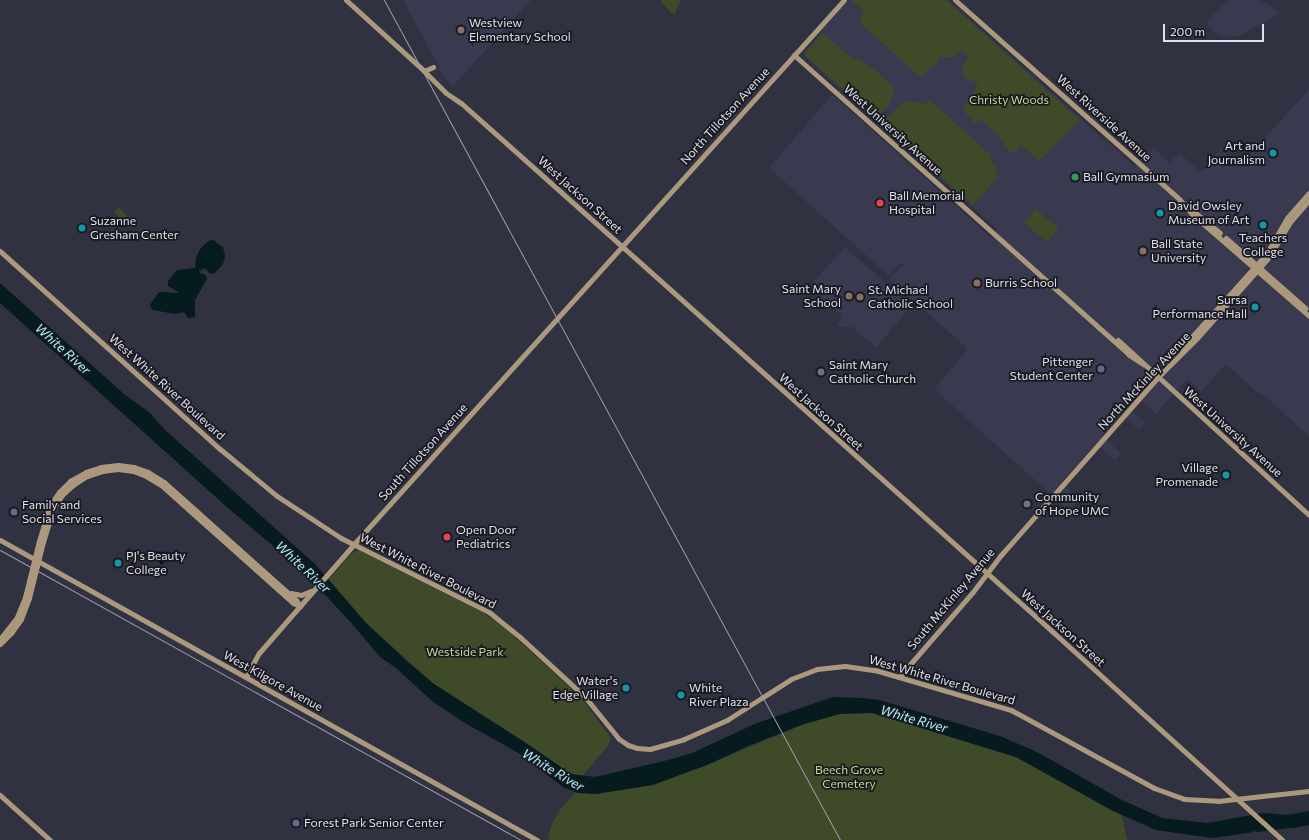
<!DOCTYPE html>
<style>
body{margin:0}
#map{position:relative;width:1309px;height:840px;overflow:hidden;background:#303141;font-family:Commissioner,sans-serif}
div>[style]{position:absolute}
[style*='--x']{left:calc(var(--x)*1px);top:calc(var(--y)*1px);width:calc(var(--w)*1px);rotate:calc(var(--a)*1deg)}
.built>*{inset:0;background:#393a50}
.green>*{inset:0;background:#3e4a28;transform-origin:0 0}
.water>*{inset:0;background:#061b1d}
.river>*{height:6px;margin:-3px;padding:0 3px;transform-origin:3px;border-radius:3px;background:#061b1d}
.secondary>*{height:5px;margin:-2.5px;padding:0 2.5px;transform-origin:2.5px;border-radius:2.5px;background:#ac997d}
.rail>*{height:1px;margin:-0.5px;padding:0 0.5px;transform-origin:0.5px;border-radius:0.5px;background:#9c9da9}
.secondary-bridge>*{height:5px;margin:-2.5px;padding:0 2.5px;transform-origin:2.5px;border-radius:2.5px;background:#ac997d}
.dots>*{width:11px;height:11px;translate:-50% -50%;box-sizing:border-box;border:2px solid #191921;border-radius:50%}
span{translate:-50% -50%;white-space:nowrap;text-align:center;line-height:1.15;-webkit-text-stroke:3.5px #191921;paint-order:stroke}
.poi-label{font-size:12px;color:#dfe0ea}
.left{translate:0 -50%;text-align:left}
.right{translate:-100% -50%;text-align:right}
.park-label{font-size:12px;color:#c1db95}
.street-label{font-size:12px;color:#dfe0ea}
.water-label{font-size:13px;color:#a5f3fc;font-style:italic}
.scale{position:absolute;left:1163px;top:24px;width:101px;height:18px;box-sizing:border-box;border:2px solid #dfe0ea;border-top:0;padding-left:5px;font-size:12px;line-height:14px;white-space:nowrap;color:#dfe0ea;-webkit-text-stroke:3px #191921;paint-order:stroke}
</style>
<div id="map">
<div class="built">
<div style="clip-path:polygon(403px 0,531px 0,453px 86px,445px 78px)"></div>
<div style="clip-path:polygon(849px 0,948px 0,1135px 167px,1153px 147px,1170px 163px,1179px 153px,1201px 172px,1221px 149px,1240px 166px,1309px 89px,1309px 436px,1267px 398px,1256px 391px,1226px 364px,1201px 392px,1187px 379px,1156px 414px,1138px 397px,1128px 408px,1145px 423px,1139px 430px,1122px 413px,1102px 436px,1121px 453px,1115px 460px,1096px 444px,1061px 483px,1080px 499px,1069px 511px,934px 389px,968px 349px,889px 279px,902px 265px,908px 269px,901px 263px,889px 276px,769px 168px,831px 96px,834px 96px,990px 237px,997px 229px,804px 56px,804px 53px,823px 29px)"></div>
<div style="clip-path:polygon(1227px 0,1260px 0,1281px 13px,1239px 36px,1224px 37px,1214px 32px,1206px 23px)"></div>
<div style="clip-path:polygon(845px 247px,911px 306px,876px 348px,852px 327px,841px 327px,837px 324px,842px 316px,809px 287px)"></div>
</div>
<div class="green">
<div style="clip-path:polygon(660px 0,681px 0,675px 14px,671px 13px)"></div>
<div style="clip-path:polygon(851px 0,946px 0,1080px 120px,1041px 159px,1038px 160px,1021px 145px,1015px 152px,1011px 152px,1000px 140px,998px 135px,981px 119px,977px 123px,973px 122px,963px 110px,978px 83px,964px 78px,962px 68px,969px 57px,962px 51px,955px 57px,940px 57px,937px 64px,929px 69px,921px 78px,859px 22px,862px 18px,863px 11px)"></div>
<div style="clip-path:polygon(823px 33px,848px 55px,869px 65px,893px 86px,893px 96px,889px 104px,876px 119px,806px 56px,806px 52px)"></div>
<div style="clip-path:polygon(908px 101px,922px 104px,931px 101px,991px 155px,990px 157px,992px 159px,990px 161px,997px 167px,996px 174px,999px 176px,973px 205px,882px 124px,901px 103px)"></div>
<div style="left:119px;top:207px;width:15px;height:7px;rotate:48deg"></div>
<div style="left:1036px;top:209px;width:30px;height:18px;rotate:41deg"></div>
<div style="clip-path:polygon(358px 550px,482px 612px,506px 629px,581px 698px,611px 738px,608px 746px,581px 777px,570px 774px,526px 743px,434px 684px,366px 623px,329px 579px,351px 554px)"></div>
<div style="clip-path:polygon(872px 713px,1016px 757px,1122px 815px,1127px 840px,549px 840px,548px 838px,552px 824px,559px 811px,575px 792px,596px 794px,705px 766px,804px 724px,840px 714px)"></div>
</div>
<div class="water">
<div style="clip-path:polygon(213px 240px,223px 247px,225px 256px,223px 264px,214px 274px,209px 273px,205px 268px,199px 271px,200px 273px,206px 275px,207px 279px,195px 300px,195px 317px,188px 318px,184px 312px,175px 314px,153px 310px,150px 306px,151px 303px,159px 292px,180px 293px,168px 286px,168px 281px,177px 270px,195px 268px,196px 257px,201px 248px,208px 241px)"></div>
<div style="clip-path:polygon(0 283px,124px 394px,150px 413px,165px 430px,314px 563px,366px 623px,409px 663px,434px 684px,526px 743px,571px 774px,595px 777px,668px 760px,692px 753px,757px 723px,833px 697px,861px 698px,879px 700px,1000px 736px,1039px 753px,1120px 799px,1162px 818px,1207px 823px,1263px 813px,1287px 815px,1309px 811px,1309px 825px,1293px 828px,1276px 825px,1248px 833px,1212px 838px,1156px 830px,1113px 811px,1016px 757px,872px 713px,840px 714px,804px 724px,748px 746px,707px 765px,653px 785px,596px 794px,578px 793px,563px 787px,520px 754px,465px 723px,432px 701px,396px 668px,380px 657px,353px 625px,304px 572px,228px 508px,0 303px)"></div>
<div style="clip-path:polygon(152px 551px,167px 552px,169px 556px,162px 565px,151px 555px)"></div>
</div>
<div class="river">
<div style="--x:1257;--y:829;--w:35;--a:-7"></div>
</div>
<div class="secondary">
<div style="--x:346;--y:0;--w:101;--a:42.2"></div>
<div style="--x:421;--y:68;--w:35;--a:45"></div>
<div style="--x:446;--y:93;--w:18;--a:34"></div>
<div style="--x:461;--y:103;--w:220;--a:41.7"></div>
<div style="--x:625;--y:249;--w:576;--a:41.83"></div>
<div style="--x:1054;--y:633;--w:308;--a:42.2"></div>
<div style="--x:955;--y:0;--w:300;--a:41.6"></div>
<div style="--x:1179;--y:199;--w:18;--a:49"></div>
<div style="--x:1191;--y:213;--w:157;--a:41.1"></div>
<div style="--x:794;--y:55;--w:450;--a:41.8"></div>
<div style="--x:1129;--y:355;--w:17;--a:33"></div>
<div style="--x:424;--y:71;--w:10;--a:-24"></div>
<div style="--x:1186;--y:205;--w:44;--a:39.5"></div>
<div style="--x:1226;--y:238;--w:106;--a:41.5"></div>
<div style="--x:0;--y:251;--w:296;--a:42"></div>
<div style="--x:220;--y:449;--w:74;--a:39.5"></div>
<div style="--x:277;--y:496;--w:77;--a:33.3"></div>
<div style="--x:341;--y:538;--w:165;--a:26.6"></div>
<div style="--x:489;--y:612;--w:40;--a:39"></div>
<div style="--x:520;--y:637;--w:88;--a:42.7"></div>
<div style="--x:585;--y:697;--w:54;--a:51"></div>
<div style="--x:619;--y:739;--w:11;--a:34"></div>
<div style="--x:628;--y:745;--w:9;--a:18"></div>
<div style="--x:637;--y:748;--w:13;--a:4"></div>
<div style="--x:650;--y:749;--w:35;--a:-16"></div>
<div style="--x:684;--y:739;--w:47;--a:-23.8"></div>
<div style="--x:727;--y:720;--w:76;--a:-32.6"></div>
<div style="--x:791;--y:679;--w:28;--a:-21"></div>
<div style="--x:817;--y:669;--w:28;--a:-6"></div>
<div style="--x:845;--y:666;--w:30;--a:8"></div>
<div style="--x:875;--y:670;--w:142;--a:16.4"></div>
<div style="--x:1011;--y:710;--w:163;--a:28.6"></div>
<div style="--x:1154;--y:788;--w:32;--a:20"></div>
<div style="--x:1184;--y:799;--w:34;--a:3"></div>
<div style="--x:1218;--y:801;--w:92;--a:-6.3"></div>
<div style="--x:1118;--y:340;--w:259;--a:42.5"></div>
<div style="--x:1182;--y:352;--w:14;--a:-60"></div>
<div style="--x:1189;--y:340;--w:117;--a:-48.1"></div>
<div style="--x:1267;--y:253;--w:40;--a:-60.3"></div>
<div style="--x:1287;--y:218;--w:33;--a:-49"></div>
<div style="--x:0;--y:540;--w:615;--a:29.19"></div>
<div style="--x:39;--y:541;--w:38;--a:-73"></div>
<div style="--x:50;--y:505;--w:16;--a:-55"></div>
<div style="--x:59;--y:492;--w:16;--a:-45"></div>
<div style="--x:70;--y:481;--w:18;--a:-29"></div>
<div style="--x:86;--y:472;--w:16;--a:-18"></div>
<div style="--x:101;--y:467;--w:17;--a:-7"></div>
<div style="--x:118;--y:465;--w:16;--a:7"></div>
<div style="--x:134;--y:467;--w:15;--a:20"></div>
<div style="--x:148;--y:472;--w:19;--a:32"></div>
<div style="--x:164;--y:482;--w:177;--a:41.8"></div>
<div style="--x:296;--y:600;--w:7;--a:56"></div>
<div style="--x:43;--y:542;--w:37;--a:-73"></div>
<div style="--x:54;--y:507;--w:14;--a:-56"></div>
<div style="--x:62;--y:495;--w:15;--a:-42"></div>
<div style="--x:73;--y:485;--w:17;--a:-33"></div>
<div style="--x:87;--y:476;--w:16;--a:-18"></div>
<div style="--x:102;--y:471;--w:16;--a:-7"></div>
<div style="--x:118;--y:469;--w:15;--a:8"></div>
<div style="--x:133;--y:471;--w:14;--a:21"></div>
<div style="--x:146;--y:476;--w:17;--a:31"></div>
<div style="--x:161;--y:485;--w:177;--a:41.8"></div>
<div style="--x:293;--y:603;--w:8;--a:23"></div>
<div style="--x:291;--y:593;--w:10;--a:11"></div>
<div style="--x:301;--y:595;--w:11;--a:-22"></div>
<div style="--x:0;--y:639;--w:28;--a:-52"></div>
<div style="--x:17;--y:617;--w:22;--a:-68"></div>
<div style="--x:0;--y:644;--w:16;--a:-45"></div>
<div style="--x:11;--y:633;--w:17;--a:-54"></div>
<div style="--x:21;--y:619;--w:22;--a:-69"></div>
<div style="--x:246;--y:677;--w:27;--a:-62"></div>
<div style="--x:259;--y:653;--w:145;--a:-48.9"></div>
<div style="--x:354;--y:544;--w:732;--a:-47.99"></div>
<div style="--x:899;--y:677;--w:111;--a:-49"></div>
<div style="--x:972;--y:593;--w:48;--a:-52.7"></div>
<div style="--x:1001;--y:555;--w:237;--a:-48.6"></div>
<div style="--x:1158;--y:377;--w:55;--a:-45"></div>
<div style="--x:1197;--y:338;--w:108;--a:-48.4"></div>
<div style="--x:1269;--y:257;--w:41;--a:-59"></div>
<div style="--x:1290;--y:222;--w:29;--a:-49"></div>
<div style="--x:0;--y:795;--w:67;--a:42"></div>
</div>
<div class="rail">
<div style="--x:384;--y:0;--w:956;--a:61.5"></div>
<div style="--x:0;--y:550;--w:596;--a:29.1"></div>
</div>
<div class="secondary-bridge">
<div style="--x:25;--y:597;--w:58;--a:-76"></div>
<div style="--x:29;--y:598;--w:58;--a:-76"></div>
</div>
<div class="dots">
<div style="left:461px;top:30px;background:#8d6e63"></div>
<div style="left:1273px;top:153px;background:#0f9aa8"></div>
<div style="left:1075px;top:177px;background:#2e9e5b"></div>
<div style="left:880px;top:203px;background:#e0444e"></div>
<div style="left:1160px;top:213px;background:#0f9aa8"></div>
<div style="left:1263px;top:225px;background:#0f9aa8"></div>
<div style="left:82px;top:228px;background:#0f9aa8"></div>
<div style="left:1143px;top:251px;background:#8d6e63"></div>
<div style="left:977px;top:283px;background:#8d6e63"></div>
<div style="left:849px;top:296px;background:#8d6e63"></div>
<div style="left:860px;top:297px;background:#8d6e63"></div>
<div style="left:1255px;top:307px;background:#0f9aa8"></div>
<div style="left:1101px;top:369px;background:#5c6f8a"></div>
<div style="left:821px;top:372px;background:#6b7280"></div>
<div style="left:1226px;top:475px;background:#0f9aa8"></div>
<div style="left:1027px;top:504px;background:#6b7280"></div>
<div style="left:14px;top:512px;background:#5c6f8a"></div>
<div style="left:447px;top:537px;background:#e0444e"></div>
<div style="left:118px;top:563px;background:#0f9aa8"></div>
<div style="left:626px;top:688px;background:#0f9aa8"></div>
<div style="left:681px;top:695px;background:#0f9aa8"></div>
<div style="left:296px;top:823px;background:#5c6f8a"></div>
</div>
<div class="poi-label">
<span class="left" style="left:469px;top:30px">Westview<br>Elementary School</span>
<span class="right" style="left:1265px;top:153px">Art and<br>Journalism</span>
<span class="left" style="left:1083px;top:177px">Ball Gymnasium</span>
<span class="left" style="left:889px;top:203px">Ball Memorial<br>Hospital</span>
<span class="left" style="left:1168px;top:213px">David Owsley<br>Museum of Art</span>
<span class="left" style="left:90px;top:228px">Suzanne<br>Gresham Center</span>
<span style="left:1263px;top:245px">Teachers<br>College</span>
<span class="left" style="left:1151px;top:251px">Ball State<br>University</span>
<span class="left" style="left:985px;top:283px">Burris School</span>
<span class="right" style="left:841px;top:296px">Saint Mary<br>School</span>
<span class="left" style="left:868px;top:297px">St. Michael<br>Catholic School</span>
<span class="right" style="left:1247px;top:307px">Sursa<br>Performance Hall</span>
<span class="right" style="left:1093px;top:369px">Pittenger<br>Student Center</span>
<span class="left" style="left:829px;top:372px">Saint Mary<br>Catholic Church</span>
<span class="right" style="left:1218px;top:475px">Village<br>Promenade</span>
<span class="left" style="left:1035px;top:504px">Community<br>of Hope UMC</span>
<span class="left" style="left:22px;top:512px">Family and<br>Social Services</span>
<span class="left" style="left:456px;top:537px">Open Door<br>Pediatrics</span>
<span class="left" style="left:126px;top:563px">PJ's Beauty<br>College</span>
<span class="right" style="left:618px;top:688px">Water's<br>Edge Village</span>
<span class="left" style="left:689px;top:695px">White<br>River Plaza</span>
<span class="left" style="left:304px;top:823px">Forest Park Senior Center</span>
</div>
<div class="park-label">
<span style="left:1009px;top:100px">Christy Woods</span>
<span style="left:465px;top:652px">Westside Park</span>
<span style="left:849px;top:777px">Beech Grove<br>Cemetery</span>
</div>
<div class="street-label">
<span style="left:725px;top:116px;rotate:-48deg">North Tillotson Avenue</span>
<span style="left:1104px;top:118px;rotate:42deg">West Riverside Avenue</span>
<span style="left:893px;top:130px;rotate:42deg">West University Avenue</span>
<span style="left:580px;top:195px;rotate:42deg">West Jackson Street</span>
<span style="left:1144px;top:381px;rotate:-47deg">North McKinley Avenue</span>
<span style="left:167px;top:387px;rotate:42deg">West White River Boulevard</span>
<span style="left:821px;top:412px;rotate:42deg">West Jackson Street</span>
<span style="left:1233px;top:432px;rotate:42deg">West University Avenue</span>
<span style="left:423px;top:452px;rotate:-48deg">South Tillotson Avenue</span>
<span style="left:428px;top:571px;rotate:27deg">West White River Boulevard</span>
<span style="left:951px;top:599px;rotate:-50deg">South McKinley Avenue</span>
<span style="left:1063px;top:628px;rotate:42deg">West Jackson Street</span>
<span style="left:942px;top:680px;rotate:16deg">West White River Boulevard</span>
<span style="left:273px;top:681px;rotate:29deg">West Kilgore Avenue</span>
</div>
<div class="water-label">
<span style="left:63px;top:349px;rotate:42deg">White River</span>
<span style="left:303px;top:567px;rotate:43deg">White River</span>
<span style="left:914px;top:719px;rotate:16deg">White River</span>
<span style="left:553px;top:770px;rotate:31deg">White River</span>
</div>
<div class="scale">200 m</div>
</div>
